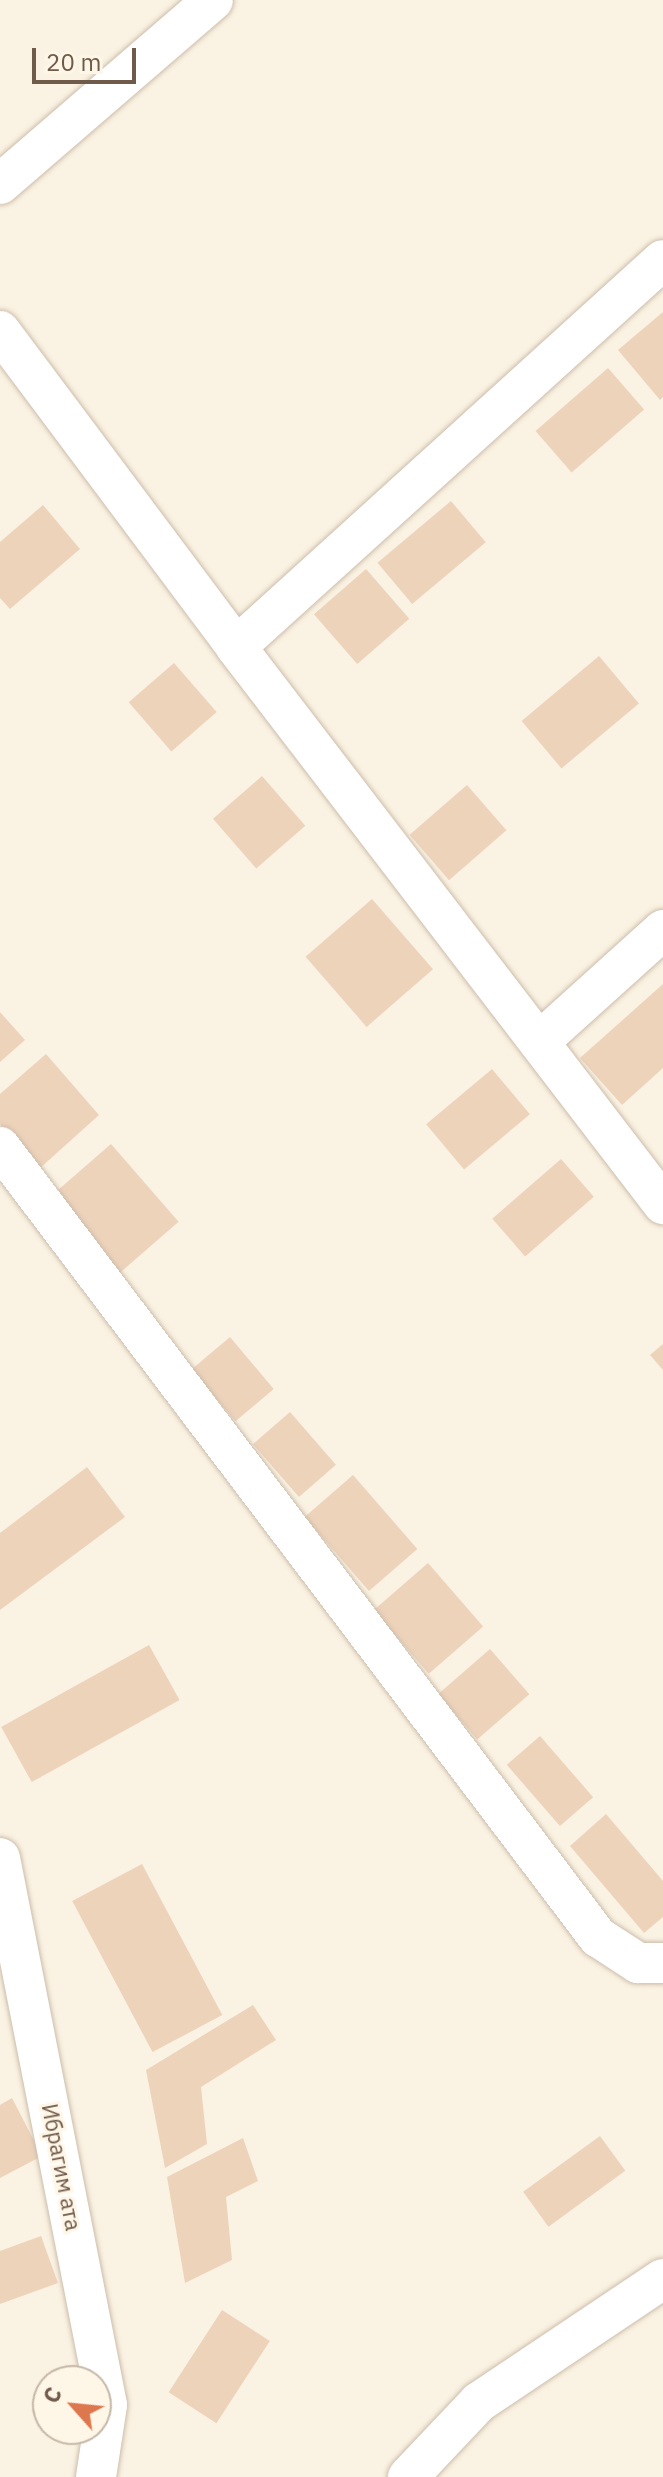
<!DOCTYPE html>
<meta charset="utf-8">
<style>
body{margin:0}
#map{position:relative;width:663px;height:2477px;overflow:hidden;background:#faf2e2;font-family:"IBM Plex Sans",sans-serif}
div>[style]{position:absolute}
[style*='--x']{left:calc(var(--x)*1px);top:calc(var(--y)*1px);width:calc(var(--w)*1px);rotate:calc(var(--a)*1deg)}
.building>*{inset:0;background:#eed3bb;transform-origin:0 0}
.roads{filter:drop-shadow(0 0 2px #cdbdac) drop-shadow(0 0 2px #cdbdac)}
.minor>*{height:40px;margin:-20px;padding:0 20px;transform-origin:20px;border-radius:20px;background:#fff}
span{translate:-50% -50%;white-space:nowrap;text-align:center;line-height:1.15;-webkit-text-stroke:6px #fef6e7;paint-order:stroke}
.street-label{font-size:22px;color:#705a4a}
.north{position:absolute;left:32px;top:2365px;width:80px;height:80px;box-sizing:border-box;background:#fef6e7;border:2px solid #c5b8a8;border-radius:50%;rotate:297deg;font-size:22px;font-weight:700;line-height:32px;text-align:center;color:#705a4a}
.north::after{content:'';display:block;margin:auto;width:28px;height:36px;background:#dd784e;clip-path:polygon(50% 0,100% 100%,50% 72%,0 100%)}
.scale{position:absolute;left:32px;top:48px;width:104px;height:36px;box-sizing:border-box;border:4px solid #705a4a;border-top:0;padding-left:10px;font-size:24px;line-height:28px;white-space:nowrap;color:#705a4a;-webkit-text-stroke:6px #fef6e7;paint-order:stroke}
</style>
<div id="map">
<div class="building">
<div style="clip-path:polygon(663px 312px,663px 397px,660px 400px,618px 350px)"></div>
<div style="left:608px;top:368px;width:55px;height:96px;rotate:49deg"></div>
<div style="left:451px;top:501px;width:54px;height:96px;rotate:50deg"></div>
<div style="clip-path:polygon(43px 505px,80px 549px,10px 609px,0 598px,0 542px)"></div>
<div style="left:366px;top:569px;width:66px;height:69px;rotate:49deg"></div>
<div style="left:599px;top:656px;width:62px;height:101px;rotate:50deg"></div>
<div style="left:174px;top:663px;width:65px;height:60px;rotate:49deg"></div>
<div style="left:262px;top:776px;width:66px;height:65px;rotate:49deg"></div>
<div style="left:467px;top:785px;width:60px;height:76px;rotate:49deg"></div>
<div style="left:372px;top:899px;width:93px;height:88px;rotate:49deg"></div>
<div style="clip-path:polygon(663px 984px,663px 1068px,622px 1105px,580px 1058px)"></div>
<div style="clip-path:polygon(0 1012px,25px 1040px,0 1062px)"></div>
<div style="clip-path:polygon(46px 1054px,99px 1115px,39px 1169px,0 1124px,0 1094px)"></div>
<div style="left:492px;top:1069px;width:59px;height:86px;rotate:50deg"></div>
<div style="left:111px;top:1144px;width:103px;height:79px;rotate:49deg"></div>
<div style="left:561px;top:1159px;width:50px;height:91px;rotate:49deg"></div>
<div style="left:230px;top:1337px;width:68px;height:50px;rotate:50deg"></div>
<div style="clip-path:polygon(663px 1344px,663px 1370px,650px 1355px)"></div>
<div style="left:290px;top:1412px;width:70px;height:49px;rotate:49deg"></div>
<div style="clip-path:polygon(87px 1467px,125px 1517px,0 1610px,0 1533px)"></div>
<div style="left:353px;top:1475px;width:98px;height:64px;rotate:49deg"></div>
<div style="left:428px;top:1563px;width:84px;height:72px;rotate:49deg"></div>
<div style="left:149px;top:1645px;width:63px;height:169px;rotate:61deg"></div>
<div style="left:490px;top:1649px;width:60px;height:69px;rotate:49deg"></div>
<div style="left:540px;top:1736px;width:81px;height:44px;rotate:49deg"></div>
<div style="clip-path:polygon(606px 1814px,663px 1881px,663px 1917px,644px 1933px,570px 1846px)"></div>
<div style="left:142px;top:1864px;width:171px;height:79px;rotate:62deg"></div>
<div style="clip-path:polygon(253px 2005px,276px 2040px,201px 2087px,207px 2144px,165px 2168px,146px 2070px)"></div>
<div style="clip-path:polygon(12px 2098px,42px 2156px,0 2178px,0 2105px)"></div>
<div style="left:600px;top:2136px;width:43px;height:95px;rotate:54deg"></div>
<div style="clip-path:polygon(243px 2138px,258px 2181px,226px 2197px,232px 2260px,185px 2283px,167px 2177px)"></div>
<div style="clip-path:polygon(41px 2236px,58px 2283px,0 2304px,0 2251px)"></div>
<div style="left:222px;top:2310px;width:57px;height:98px;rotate:33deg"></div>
</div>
<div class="roads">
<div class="minor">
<div style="--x:0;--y:184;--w:281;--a:-40.8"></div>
<div style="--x:0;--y:331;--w:394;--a:53.2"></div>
<div style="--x:236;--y:647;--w:702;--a:52.53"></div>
<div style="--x:236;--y:647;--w:576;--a:-42.19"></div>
<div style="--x:539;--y:1042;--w:167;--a:-42.1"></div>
<div style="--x:0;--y:1147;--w:991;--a:52.88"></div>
<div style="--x:598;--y:1937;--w:48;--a:33"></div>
<div style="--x:638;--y:1963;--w:25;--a:0"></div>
<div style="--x:0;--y:1858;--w:557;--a:78.93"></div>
<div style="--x:107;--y:2405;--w:73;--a:98.7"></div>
<div style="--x:408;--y:2477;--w:103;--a:-46.6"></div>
<div style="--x:479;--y:2402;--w:221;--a:-33.8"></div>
</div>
</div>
<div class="street-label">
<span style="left:62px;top:2167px;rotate:79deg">Ибрагим ата</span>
</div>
<div class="north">С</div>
<div class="scale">20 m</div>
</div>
